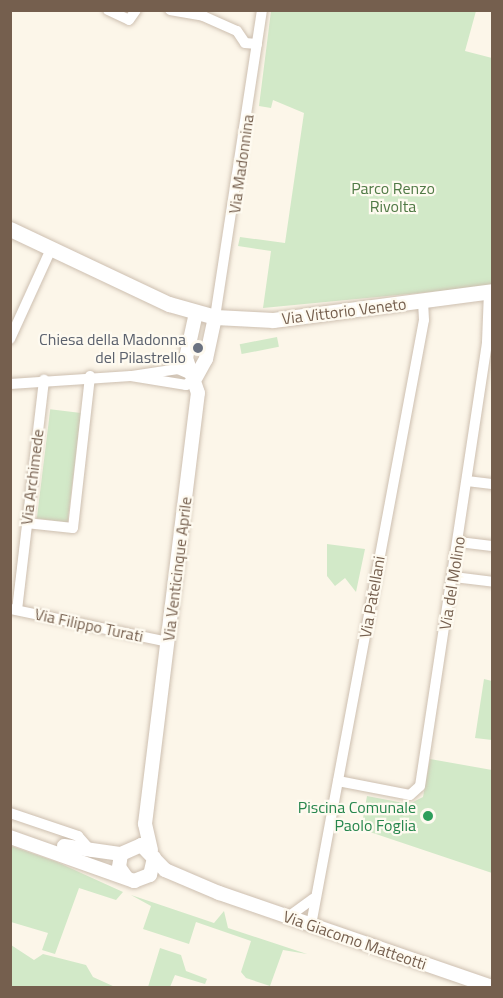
<!DOCTYPE html>
<style>
body{margin:0}
#map{position:relative;width:503px;height:998px;overflow:hidden;background:#fcf6e9;font-family:"Titillium Web",sans-serif}
div>[style]{position:absolute}
[style*='--x']{left:calc(var(--x)*1px);top:calc(var(--y)*1px);width:calc(var(--w)*1px);rotate:calc(var(--a)*1deg)}
.green>*{inset:0;background:#d2e9c8;transform-origin:0 0}
.roads{filter:drop-shadow(0 0 2px #cdbfb0) drop-shadow(0 0 2px #cdbfb0)}
.minor>*{height:10px;margin:-5px;padding:0 5px;transform-origin:5px;border-radius:5px;background:#fff}
.tertiary>*{height:14px;margin:-7px;padding:0 7px;transform-origin:7px;border-radius:7px;background:#fff}
.secondary>*{height:15px;margin:-7.5px;padding:0 7.5px;transform-origin:7.5px;border-radius:7.5px;background:#fff}
.dots>*{width:16px;height:16px;translate:-50% -50%;box-sizing:border-box;border:3px solid #fefaf0;border-radius:50%}
span{translate:-50% -50%;white-space:nowrap;text-align:center;line-height:1.15;-webkit-text-stroke:4.5px #fefaf0;paint-order:stroke}
.street-label{font-size:16px;color:#755f4e}
.park-label{font-size:16px;color:#517a46}
.worship-label{font-size:16px;color:#5b616d}
.right{translate:-100% -50%;text-align:right}
.leisure-label{font-size:16px;color:#27864d}
.frame{position:absolute;inset:0;border:12px solid #755f4e;pointer-events:none}
</style>
<div id="map">
<div class="green">
<div style="clip-path:polygon(271px 11px,476px 11px,465px 51px,492px 58px,492px 286px,263px 308px,271px 251px,238px 246px,240px 237px,285px 243px,304px 113px,273px 100px,271px 108px,259px 106px)"></div>
<div style="left:277px;top:337px;width:10px;height:38px;rotate:79deg"></div>
<div style="left:81px;top:413px;width:110px;height:31px;rotate:97deg"></div>
<div style="clip-path:polygon(327px 544px,365px 549px,356px 592px,345px 578px,335px 586px,327px 576px)"></div>
<div style="clip-path:polygon(484px 679px,492px 681px,492px 740px,475px 738px)"></div>
<div style="clip-path:polygon(430px 759px,492px 770px,492px 873px,361px 829px,367px 796px,409px 804px,423px 797px)"></div>
<div style="clip-path:polygon(11px 846px,57px 862px,123px 892px,116px 900px,79px 888px,55px 954px,42px 950px,48px 933px,11px 922px)"></div>
<div style="clip-path:polygon(131px 895px,214px 923px,224px 911px,228px 928px,307px 954px,283px 950px,270px 986px,246px 978px,241px 972px,251px 941px,196px 922px,189px 944px,143px 929px,151px 906px)"></div>
<div style="clip-path:polygon(11px 945px,34px 960px,43px 954px,86px 965px,93px 977px,115px 987px,11px 987px)"></div>
<div style="clip-path:polygon(160px 948px,181px 955px,186px 971px,207px 979px,205px 984px,175px 975px,170px 987px,116px 987px,148px 987px)"></div>
</div>
<div class="roads">
<div class="minor">
<div style="--x:108;--y:10;--w:23;--a:25"></div>
<div style="--x:129;--y:20;--w:12;--a:-55"></div>
<div style="--x:170;--y:10;--w:34;--a:10"></div>
<div style="--x:203;--y:16;--w:37;--a:24"></div>
<div style="--x:237;--y:31;--w:14;--a:56"></div>
<div style="--x:245;--y:43;--w:12;--a:5"></div>
<div style="--x:215;--y:317;--w:311;--a:-81.3"></div>
<div style="--x:10;--y:339;--w:99;--a:-65.5"></div>
<div style="--x:10;--y:384;--w:121;--a:-3.8"></div>
<div style="--x:131;--y:376;--w:56;--a:9.3"></div>
<div style="--x:186;--y:385;--w:13;--a:-39"></div>
<div style="--x:196;--y:377;--w:20;--a:-156"></div>
<div style="--x:178;--y:369;--w:48;--a:171.5"></div>
<div style="--x:467;--y:481;--w:25;--a:7"></div>
<div style="--x:26;--y:523;--w:47;--a:6.1"></div>
<div style="--x:73;--y:528;--w:153;--a:-83.6"></div>
<div style="--x:459;--y:542;--w:33;--a:7"></div>
<div style="--x:454;--y:577;--w:38;--a:7"></div>
<div style="--x:10;--y:609;--w:161;--a:11.8"></div>
<div style="--x:17;--y:610;--w:232;--a:-83.3"></div>
<div style="--x:338;--y:781;--w:73;--a:11"></div>
<div style="--x:410;--y:795;--w:13;--a:-42"></div>
<div style="--x:420;--y:786;--w:449;--a:-81.4"></div>
<div style="--x:487;--y:342;--w:50;--a:-87.7"></div>
<div style="--x:10;--y:813;--w:72;--a:18.7"></div>
<div style="--x:78;--y:836;--w:21;--a:49"></div>
<div style="--x:288;--y:917;--w:31;--a:-36"></div>
<div style="--x:311;--y:925;--w:615;--a:-79.42"></div>
<div style="--x:424;--y:320;--w:19;--a:-93"></div>
</div>
<div class="tertiary">
<div style="--x:196;--y:377;--w:21;--a:-61"></div>
<div style="--x:206;--y:359;--w:43;--a:-77.9"></div>
<div style="--x:10;--y:837;--w:132;--a:19.5"></div>
<div style="--x:134;--y:881;--w:17;--a:-21"></div>
<div style="--x:150;--y:875;--w:18;--a:-77"></div>
<div style="--x:64;--y:846;--w:58;--a:8"></div>
<div style="--x:151;--y:850;--w:27;--a:-103"></div>
<div style="--x:145;--y:824;--w:434;--a:-83"></div>
<div style="--x:198;--y:393;--w:37;--a:-109"></div>
<div style="--x:186;--y:358;--w:46;--a:-77.5"></div>
<div style="--x:126;--y:877;--w:12;--a:-125"></div>
<div style="--x:119;--y:867;--w:13;--a:-81"></div>
<div style="--x:121;--y:854;--w:22;--a:-24"></div>
<div style="--x:141;--y:845;--w:35;--a:46"></div>
<div style="--x:165;--y:870;--w:59;--a:23.1"></div>
<div style="--x:219;--y:893;--w:289;--a:19"></div>
</div>
<div class="secondary">
<div style="--x:10;--y:229;--w:176;--a:25.3"></div>
<div style="--x:169;--y:304;--w:48;--a:15.8"></div>
<div style="--x:215;--y:317;--w:58;--a:3"></div>
<div style="--x:273;--y:320;--w:221;--a:-7.5"></div>
</div>
</div>
<div class="dots">
<div style="left:198px;top:348px;background:#6b7280"></div>
<div style="left:428px;top:816px;background:#2e9e5b"></div>
</div>
<div class="street-label">
<span style="left:241px;top:164px;rotate:-82deg">Via Madonnina</span>
<span style="left:344px;top:311px;rotate:-7deg">Via Vittorio Veneto</span>
<span style="left:32px;top:477px;rotate:-83deg">Via Archimede</span>
<span style="left:177px;top:569px;rotate:-83deg">Via Venticinque Aprile</span>
<span style="left:452px;top:583px;rotate:-81deg">Via del Molino</span>
<span style="left:372px;top:597px;rotate:-80deg">Via Patellani</span>
<span style="left:89px;top:625px;rotate:12deg">Via Filippo Turati</span>
<span style="left:355px;top:940px;rotate:19deg">Via Giacomo Matteotti</span>
</div>
<div class="park-label">
<span style="left:393px;top:197px">Parco Renzo<br>Rivolta</span>
</div>
<div class="worship-label">
<span class="right" style="left:186px;top:348px">Chiesa della Madonna<br>del Pilastrello</span>
</div>
<div class="leisure-label">
<span class="right" style="left:416px;top:816px">Piscina Comunale<br>Paolo Foglia</span>
</div>
<div class="frame"></div>
</div>
